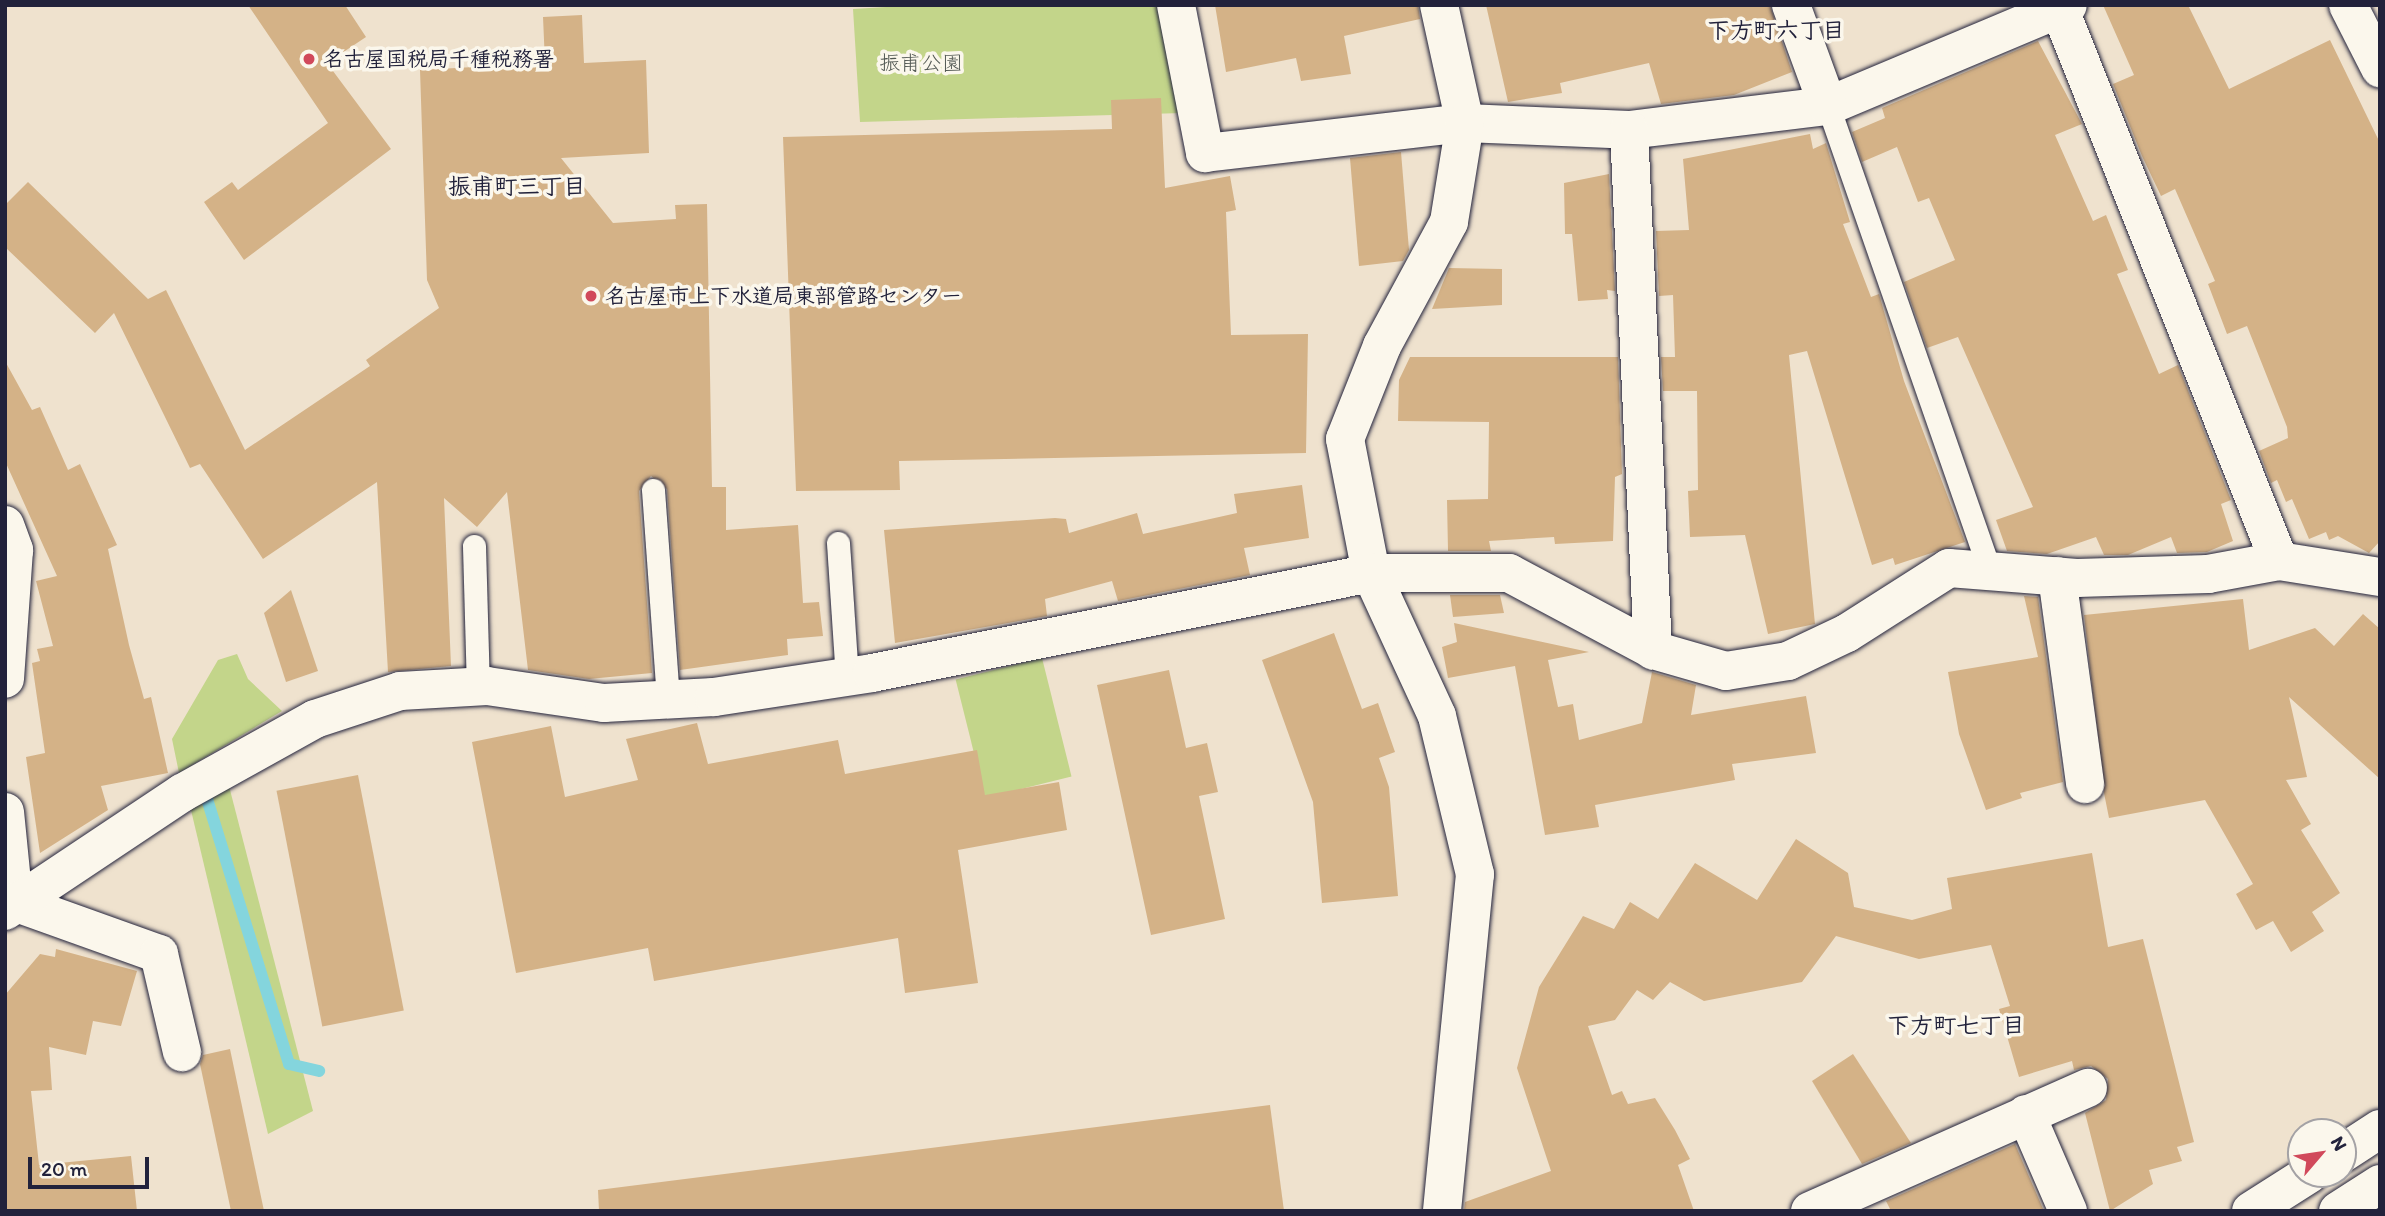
<!DOCTYPE html>
<meta charset="utf-8">
<style>
body{margin:0}
#map{position:relative;width:2385px;height:1216px;overflow:hidden;background:#efe2ce;font-family:Itim,"Klee One",sans-serif}
div>[style]{position:absolute}
[style*='--x']{left:calc(var(--x)*1px);top:calc(var(--y)*1px);width:calc(var(--w)*1px);rotate:calc(var(--a)*1deg)}
.green>*{inset:0;background:#c3d58a;transform-origin:0 0}
.stream>*{height:12px;margin:-6px;padding:0 6px;transform-origin:6px;border-radius:6px;background:#84d5dd}
.building>*{inset:0;background:#d4b287;transform-origin:0 0}
.roads{filter:drop-shadow(0 0 2px #22223b) drop-shadow(0 0 2px #22223b)}
.lane>*{height:23px;margin:-11.5px;padding:0 11.5px;transform-origin:11.5px;border-radius:11.5px;background:#fbf7ec}
.street>*{height:38px;margin:-19px;padding:0 19px;transform-origin:19px;border-radius:19px;background:#fbf7ec}
.primary>*{height:38px;margin:-19px;padding:0 19px;transform-origin:19px;border-radius:19px;background:#fbf7ec}
.dots>*{width:19px;height:19px;translate:-50% -50%;box-sizing:border-box;border:4px solid #fbf7ec;border-radius:50%}
span{translate:-50% -50%;white-space:nowrap;text-align:center;line-height:1.15;-webkit-text-stroke:7px #fbf7ec;paint-order:stroke}
.poi-label{font-size:21px;color:#22223b;font-weight:700}
.left{translate:0 -50%;text-align:left}
.park-label{font-size:21px;color:#525853}
.neighbourhood-label{font-size:23px;color:#22223b;font-weight:700}
.frame{position:absolute;inset:0;border:7px solid #22223b;pointer-events:none}
.north{position:absolute;left:2287px;top:1118px;width:70px;height:70px;box-sizing:border-box;background:#fbf7ec;border:2px solid #a4a2a5;border-radius:50%;rotate:61deg;font-size:19px;font-weight:700;line-height:28px;text-align:center;color:#22223b}
.north::after{content:'';display:block;margin:auto;width:24px;height:32px;background:#d1495b;clip-path:polygon(50% 0,100% 100%,50% 72%,0 100%)}
.scale{position:absolute;left:28px;top:1157px;width:121px;height:32px;box-sizing:border-box;border:4px solid #22223b;border-top:0;padding-left:9px;font-size:21px;line-height:24px;white-space:nowrap;color:#22223b;-webkit-text-stroke:5px #fbf7ec;paint-order:stroke}
</style>
<div id="map">
<div class="green">
<div style="clip-path:polygon(919px 5px,1162px 5px,1183px 113px,860px 122px,853px 9px)"></div>
<div style="clip-path:polygon(237px 654px,248px 679px,282px 711px,179px 773px,172px 739px,218px 660px)"></div>
<div style="left:1042px;top:658px;width:122px;height:89px;rotate:76deg"></div>
<div style="clip-path:polygon(229px 786px,313px 1111px,268px 1134px,190px 806px)"></div>
</div>
<div class="stream">
<div style="--x:203;--y:786;--w:291;--a:72.8"></div>
<div style="--x:289;--y:1064;--w:31;--a:13"></div>
</div>
<div class="building">
<div style="clip-path:polygon(248px 5px,345px 5px,366px 37px,327px 63px,391px 149px,244px 260px,204px 202px,232px 182px,238px 190px,328px 123px)"></div>
<div style="clip-path:polygon(1215px 5px,1418px 5px,1420px 19px,1344px 36px,1351px 74px,1301px 81px,1296px 58px,1226px 72px)"></div>
<div style="clip-path:polygon(1486px 5px,1770px 5px,1792px 72px,1734px 95px,1661px 104px,1649px 63px,1560px 83px,1562px 93px,1508px 102px)"></div>
<div style="clip-path:polygon(2103px 5px,2188px 5px,2229px 89px,2330px 40px,2380px 143px,2380px 541px,2369px 553px,2338px 536px,2329px 540px,2326px 532px,2309px 539px,2292px 499px,2286px 502px,2277px 480px,2271px 483px,2259px 451px,2288px 438px,2287px 427px,2247px 326px,2227px 334px,2208px 284px,2215px 281px,2175px 189px,2161px 196px,2142px 156px,2113px 84px,2134px 75px)"></div>
<div style="clip-path:polygon(582px 15px,584px 63px,646px 60px,649px 153px,561px 158px,613px 223px,676px 219px,675px 205px,707px 204px,712px 487px,726px 487px,726px 530px,798px 525px,803px 603px,819px 602px,823px 636px,787px 639px,788px 655px,680px 670px,667px 489px,651px 476px,639px 491px,652px 673px,589px 679px,528px 670px,507px 492px,477px 527px,444px 498px,451px 666px,388px 672px,377px 482px,263px 559px,200px 464px,190px 468px,114px 313px,95px 333px,5px 247px,5px 205px,28px 182px,148px 299px,166px 290px,245px 450px,370px 366px,366px 360px,439px 308px,427px 280px,420px 70px,545px 63px,543px 17px)"></div>
<div style="clip-path:polygon(2038px 41px,2082px 124px,2055px 135px,2093px 221px,2106px 215px,2128px 270px,2117px 274px,2159px 374px,2178px 365px,2231px 500px,2221px 504px,2233px 541px,2207px 552px,2177px 553px,2171px 537px,2128px 555px,2104px 555px,2096px 537px,2047px 554px,2007px 551px,1996px 520px,2033px 507px,1958px 337px,1927px 348px,1904px 282px,1955px 260px,1929px 198px,1918px 202px,1897px 147px,1862px 162px,1852px 132px,1885px 118px,1882px 108px)"></div>
<div style="clip-path:polygon(1161px 98px,1165px 188px,1230px 176px,1236px 210px,1226px 212px,1231px 335px,1308px 334px,1306px 453px,899px 461px,900px 490px,796px 491px,783px 137px,1112px 129px,1111px 100px)"></div>
<div style="clip-path:polygon(1810px 134px,1813px 149px,1826px 143px,1850px 222px,1843px 224px,1871px 297px,1879px 294px,1904px 381px,1965px 542px,1895px 565px,1893px 558px,1872px 565px,1807px 351px,1789px 355px,1815px 624px,1768px 634px,1745px 535px,1690px 537px,1688px 491px,1698px 490px,1697px 391px,1663px 391px,1661px 357px,1675px 357px,1673px 295px,1659px 296px,1656px 231px,1689px 230px,1683px 159px)"></div>
<div style="clip-path:polygon(1401px 152px,1409px 250px,1403px 261px,1359px 266px,1350px 158px)"></div>
<div style="clip-path:polygon(1609px 174px,1615px 291px,1607px 290px,1608px 299px,1578px 301px,1572px 234px,1565px 234px,1564px 183px)"></div>
<div style="clip-path:polygon(1449px 268px,1502px 269px,1502px 305px,1432px 309px)"></div>
<div style="clip-path:polygon(1410px 357px,1618px 357px,1622px 474px,1615px 477px,1613px 541px,1555px 544px,1554px 537px,1489px 541px,1491px 551px,1448px 551px,1447px 500px,1488px 499px,1489px 422px,1398px 421px,1399px 380px)"></div>
<div style="clip-path:polygon(5px 361px,32px 410px,40px 407px,68px 470px,80px 464px,117px 545px,108px 549px,129px 645px,144px 699px,151px 697px,168px 773px,101px 786px,108px 810px,40px 853px,26px 757px,45px 753px,32px 663px,40px 661px,37px 649px,53px 646px,36px 581px,57px 576px,5px 461px)"></div>
<div style="clip-path:polygon(1302px 485px,1309px 538px,1244px 548px,1250px 575px,1118px 601px,1112px 581px,1045px 599px,1047px 616px,895px 643px,884px 530px,1055px 518px,1066px 519px,1069px 533px,1137px 513px,1143px 534px,1237px 513px,1234px 494px)"></div>
<div style="clip-path:polygon(291px 590px,318px 671px,286px 682px,264px 613px)"></div>
<div style="clip-path:polygon(1450px 595px,1500px 595px,1504px 613px,1453px 617px)"></div>
<div style="clip-path:polygon(2024px 596px,2038px 597px,2063px 782px,2020px 793px,2022px 798px,1986px 810px,1959px 734px,1948px 672px,2038px 657px)"></div>
<div style="clip-path:polygon(2243px 599px,2249px 650px,2315px 628px,2334px 646px,2363px 614px,2380px 629px,2380px 779px,2289px 697px,2307px 777px,2286px 780px,2311px 824px,2301px 830px,2340px 893px,2312px 912px,2324px 931px,2291px 952px,2273px 921px,2256px 930px,2236px 894px,2253px 884px,2205px 800px,2109px 818px,2104px 793px,2084px 615px)"></div>
<div style="clip-path:polygon(1454px 623px,1589px 652px,1548px 660px,1558px 707px,1573px 704px,1579px 740px,1642px 723px,1652px 672px,1696px 685px,1691px 715px,1806px 696px,1816px 753px,1732px 764px,1735px 780px,1595px 805px,1599px 827px,1545px 835px,1515px 666px,1448px 678px,1442px 647px,1457px 642px)"></div>
<div style="clip-path:polygon(1334px 633px,1362px 709px,1378px 703px,1395px 752px,1379px 758px,1389px 787px,1398px 896px,1322px 903px,1313px 802px,1262px 660px)"></div>
<div style="clip-path:polygon(1169px 670px,1186px 748px,1207px 743px,1218px 792px,1199px 796px,1225px 919px,1151px 935px,1097px 685px)"></div>
<div style="clip-path:polygon(697px 723px,708px 764px,838px 740px,845px 774px,977px 750px,985px 795px,1059px 782px,1067px 830px,958px 850px,978px 983px,905px 993px,898px 938px,654px 981px,648px 948px,516px 973px,472px 742px,551px 726px,565px 797px,638px 780px,626px 739px)"></div>
<div style="left:358px;top:775px;width:240px;height:83px;rotate:79deg"></div>
<div style="clip-path:polygon(1796px 839px,1848px 873px,1854px 907px,1912px 920px,1952px 909px,1947px 878px,2092px 853px,2108px 947px,2143px 939px,2194px 1142px,2177px 1147px,2182px 1161px,2149px 1170px,2153px 1184px,2110px 1211px,2085px 1113px,2106px 1100px,2108px 1079px,2091px 1066px,2074px 1070px,2072px 1061px,2019px 1077px,1999px 1009px,2010px 1006px,1991px 945px,1919px 959px,1836px 936px,1802px 982px,1704px 1001px,1670px 982px,1653px 1000px,1637px 990px,1615px 1020px,1588px 1026px,1612px 1095px,1622px 1091px,1628px 1104px,1655px 1098px,1675px 1130px,1690px 1159px,1678px 1165px,1694px 1211px,1464px 1211px,1465px 1202px,1551px 1171px,1517px 1068px,1539px 987px,1583px 916px,1614px 929px,1630px 902px,1658px 919px,1695px 863px,1757px 900px)"></div>
<div style="clip-path:polygon(56px 949px,137px 971px,121px 1026px,93px 1021px,86px 1055px,49px 1047px,52px 1090px,31px 1091px,39px 1165px,131px 1156px,137px 1211px,5px 1211px,5px 995px,40px 954px,55px 957px)"></div>
<div style="clip-path:polygon(230px 1049px,264px 1211px,231px 1211px,200px 1064px,203px 1055px)"></div>
<div style="clip-path:polygon(1853px 1054px,1911px 1143px,1862px 1164px,1812px 1081px)"></div>
<div style="clip-path:polygon(1270px 1105px,1284px 1211px,599px 1211px,598px 1190px)"></div>
<div style="clip-path:polygon(2015px 1144px,2044px 1211px,1891px 1211px,1886px 1201px)"></div>
</div>
<div class="roads">
<div class="lane">
<div style="--x:1828;--y:106;--w:489;--a:70.8"></div>
<div style="--x:653;--y:490;--w:211;--a:85.9"></div>
<div style="--x:838;--y:543;--w:134;--a:86.2"></div>
<div style="--x:474;--y:546;--w:140;--a:88.4"></div>
</div>
<div class="street">
<div style="--x:1176;--y:5;--w:151;--a:78.9"></div>
<div style="--x:1205;--y:153;--w:262;--a:-6.6"></div>
<div style="--x:1465;--y:123;--w:164;--a:2.4"></div>
<div style="--x:1629;--y:130;--w:200;--a:-6.9"></div>
<div style="--x:1828;--y:106;--w:260;--a:-22.8"></div>
<div style="--x:1439;--y:5;--w:121;--a:77.6"></div>
<div style="--x:1465;--y:123;--w:100;--a:99.2"></div>
<div style="--x:1449;--y:222;--w:141;--a:118.4"></div>
<div style="--x:1382;--y:346;--w:100;--a:111.7"></div>
<div style="--x:1345;--y:439;--w:136;--a:79"></div>
<div style="--x:1371;--y:573;--w:157;--a:65.2"></div>
<div style="--x:1437;--y:716;--w:163;--a:76.5"></div>
<div style="--x:1475;--y:874;--w:339;--a:95.6"></div>
<div style="--x:1791;--y:5;--w:108;--a:69.9"></div>
<div style="--x:2058;--y:5;--w:598;--a:68.32"></div>
<div style="--x:2348;--y:5;--w:71;--a:63.1"></div>
<div style="--x:1629;--y:130;--w:521;--a:87.36"></div>
<div style="--x:5;--y:525;--w:27;--a:70"></div>
<div style="--x:14;--y:550;--w:129;--a:94"></div>
<div style="--x:2057;--y:576;--w:210;--a:82.3"></div>
<div style="--x:5;--y:812;--w:90;--a:84.3"></div>
<div style="--x:14;--y:902;--w:154;--a:19.7"></div>
<div style="--x:159;--y:954;--w:101;--a:76.8"></div>
<div style="--x:5;--y:911;--w:213;--a:-33.7"></div>
<div style="--x:182;--y:793;--w:152;--a:-29.1"></div>
<div style="--x:315;--y:719;--w:89;--a:-18.2"></div>
<div style="--x:400;--y:691;--w:87;--a:-3.3"></div>
<div style="--x:487;--y:686;--w:118;--a:8.3"></div>
<div style="--x:604;--y:703;--w:110;--a:-3.1"></div>
<div style="--x:714;--y:697;--w:160;--a:-8.6"></div>
<div style="--x:872;--y:673;--w:509;--a:-11.33"></div>
<div style="--x:1371;--y:573;--w:138;--a:0"></div>
<div style="--x:1509;--y:573;--w:163;--a:28.1"></div>
<div style="--x:1653;--y:650;--w:76;--a:16"></div>
<div style="--x:1726;--y:671;--w:63;--a:-9.2"></div>
<div style="--x:1788;--y:661;--w:65;--a:-25.4"></div>
<div style="--x:1847;--y:633;--w:121;--a:-32.5"></div>
<div style="--x:1949;--y:568;--w:128;--a:4.5"></div>
<div style="--x:2077;--y:578;--w:131;--a:-1.7"></div>
<div style="--x:2208;--y:574;--w:72;--a:-10.4"></div>
<div style="--x:2279;--y:561;--w:102;--a:9"></div>
<div style="--x:2026;--y:1114;--w:106;--a:66.6"></div>
<div style="--x:1810;--y:1211;--w:304;--a:-23.9"></div>
</div>
<div class="primary">
<div style="--x:2343;--y:1153;--w:44;--a:-33"></div>
<div style="--x:2251;--y:1211;--w:69;--a:-32.5"></div>
<div style="--x:2338;--y:1211;--w:50;--a:-32.7"></div>
</div>
</div>
<div class="dots">
<div style="left:309px;top:59px;background:#d1495b"></div>
<div style="left:591px;top:296px;background:#d1495b"></div>
</div>
<div class="poi-label">
<span class="left" style="left:323px;top:59px">名古屋国税局千種税務署</span>
<span class="left" style="left:605px;top:296px">名古屋市上下水道局東部管路センター</span>
</div>
<div class="park-label">
<span style="left:921px;top:63px">振甫公園</span>
</div>
<div class="neighbourhood-label">
<span style="left:1776px;top:30px">下方町六丁目</span>
<span style="left:517px;top:186px">振甫町三丁目</span>
<span style="left:1956px;top:1025px">下方町七丁目</span>
</div>
<div class="frame"></div>
<div class="north">N</div>
<div class="scale">20 m</div>
</div>
